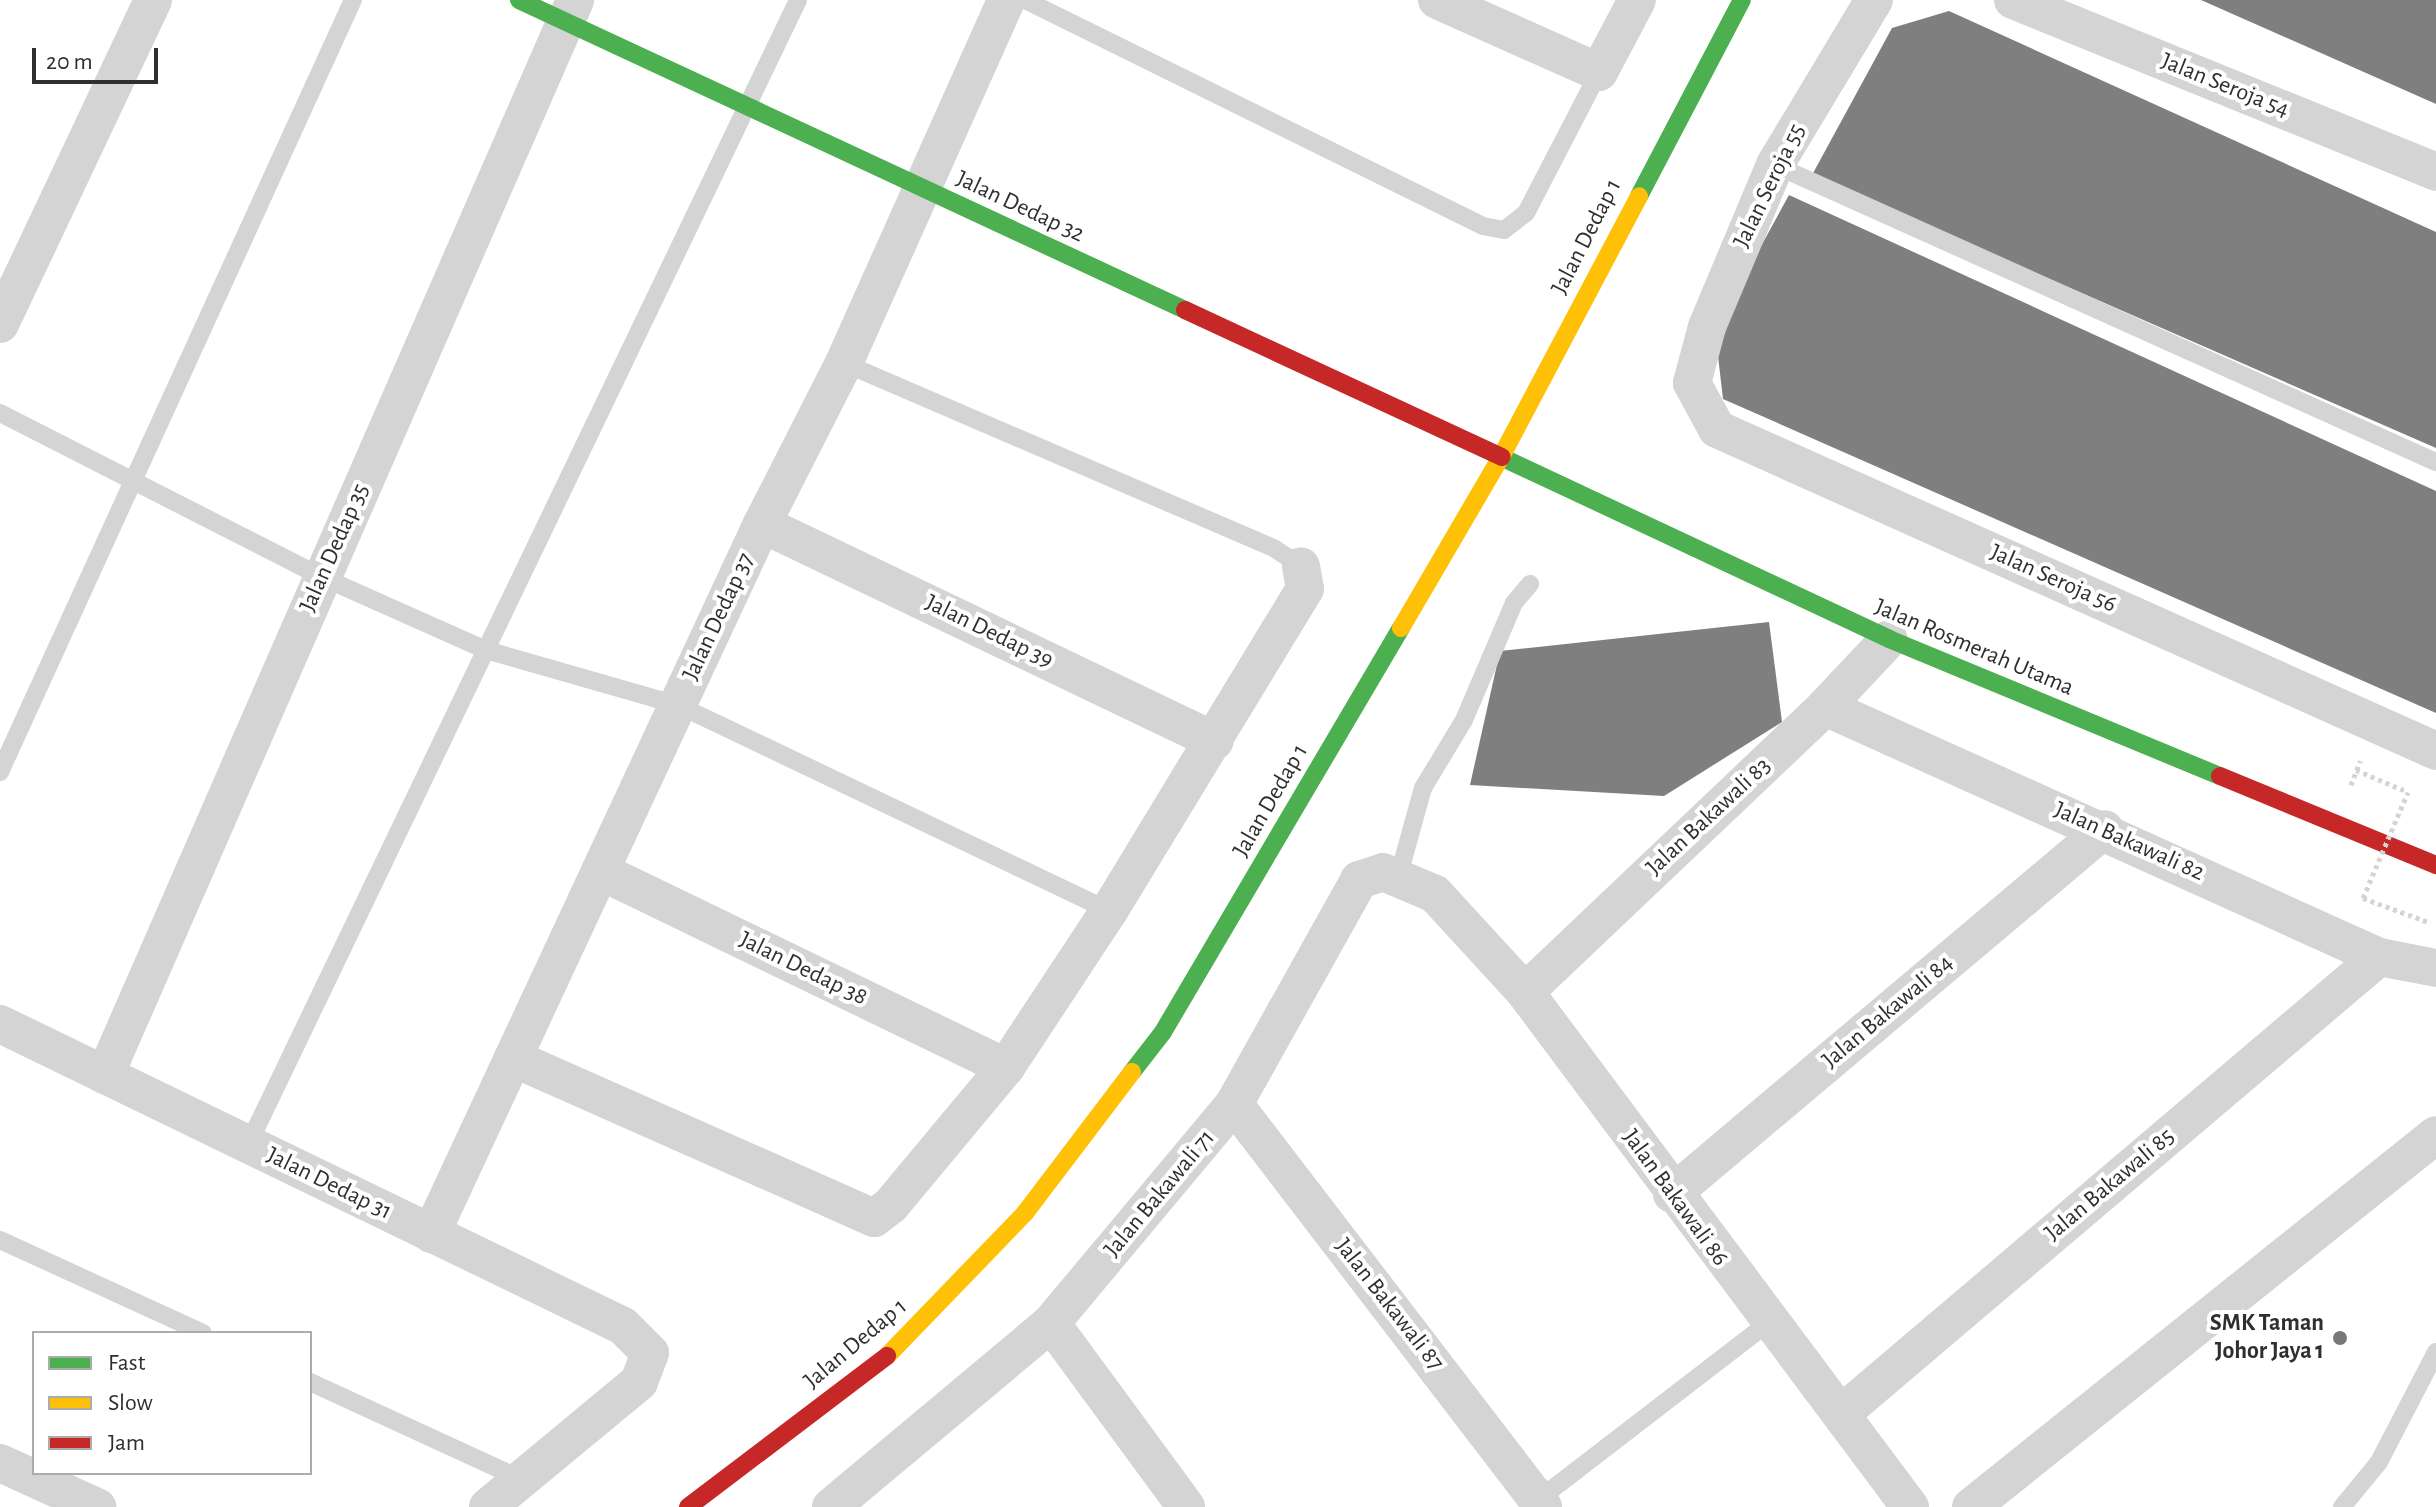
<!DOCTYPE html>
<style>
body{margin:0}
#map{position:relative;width:2436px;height:1507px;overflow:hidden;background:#fff;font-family:"Alegreya Sans",sans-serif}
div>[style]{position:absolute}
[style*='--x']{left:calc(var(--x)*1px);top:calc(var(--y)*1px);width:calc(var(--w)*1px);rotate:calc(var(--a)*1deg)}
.building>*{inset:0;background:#7f7f7f}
.path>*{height:5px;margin-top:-2.5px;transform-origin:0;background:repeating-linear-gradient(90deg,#d4d4d4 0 4px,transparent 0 8px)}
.lane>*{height:18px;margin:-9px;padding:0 9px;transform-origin:9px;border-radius:9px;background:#d4d4d4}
.street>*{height:38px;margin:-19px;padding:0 19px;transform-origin:19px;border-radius:19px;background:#d4d4d4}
.fast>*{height:18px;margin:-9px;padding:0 9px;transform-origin:9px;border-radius:9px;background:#4caf50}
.slow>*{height:18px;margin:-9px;padding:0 9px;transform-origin:9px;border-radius:9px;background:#ffc107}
.jam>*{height:18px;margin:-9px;padding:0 9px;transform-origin:9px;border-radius:9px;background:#c62828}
.path-bridge>*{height:5px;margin-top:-2.5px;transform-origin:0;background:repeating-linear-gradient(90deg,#d4d4d4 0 4px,transparent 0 8px)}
.dots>*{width:22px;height:22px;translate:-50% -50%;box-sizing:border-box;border:4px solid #fff;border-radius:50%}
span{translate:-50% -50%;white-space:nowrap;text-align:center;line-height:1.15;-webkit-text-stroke:8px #fff;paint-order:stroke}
.street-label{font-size:24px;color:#2f2f2f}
.poi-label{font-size:24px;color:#2f2f2f;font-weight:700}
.right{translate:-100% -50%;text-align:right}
.legend{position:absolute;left:32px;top:1331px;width:280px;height:144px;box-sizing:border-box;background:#fff;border:2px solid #acacac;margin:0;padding:10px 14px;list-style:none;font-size:24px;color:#2f2f2f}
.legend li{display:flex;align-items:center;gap:16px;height:40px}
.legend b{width:40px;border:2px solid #acacac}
.scale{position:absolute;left:32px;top:48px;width:126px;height:36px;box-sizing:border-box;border:4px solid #2f2f2f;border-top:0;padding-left:10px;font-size:24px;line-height:28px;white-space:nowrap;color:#2f2f2f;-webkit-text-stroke:6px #fff;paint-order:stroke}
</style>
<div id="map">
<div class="building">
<div style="clip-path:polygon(2201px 0,2436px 0,2436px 104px)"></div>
<div style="clip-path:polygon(1949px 11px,2436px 232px,2436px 448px,1812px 175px,1892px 28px)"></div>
<div style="clip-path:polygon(1789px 195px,2436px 491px,2436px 713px,1723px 399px,1715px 330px)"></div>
<div style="clip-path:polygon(1769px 622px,1782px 722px,1664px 796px,1470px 785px,1500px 651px)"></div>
</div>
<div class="path">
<div style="--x:2356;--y:770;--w:56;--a:22.9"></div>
<div style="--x:2351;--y:785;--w:26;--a:-69"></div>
<div style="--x:2363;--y:898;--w:72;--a:20.2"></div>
</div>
<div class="lane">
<div style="--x:1025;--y:0;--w:511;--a:26.26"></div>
<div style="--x:1483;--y:226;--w:21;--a:11"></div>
<div style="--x:1504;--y:230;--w:28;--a:-38"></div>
<div style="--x:1526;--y:213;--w:159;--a:-62.6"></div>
<div style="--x:1775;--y:165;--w:725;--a:24.2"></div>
<div style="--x:844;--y:363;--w:469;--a:23.3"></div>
<div style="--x:1275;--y:549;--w:31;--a:33"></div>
<div style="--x:0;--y:413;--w:361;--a:27"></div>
<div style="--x:322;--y:577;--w:180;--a:24"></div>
<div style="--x:486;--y:650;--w:200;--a:16"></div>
<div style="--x:678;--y:705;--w:478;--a:25.5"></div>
<div style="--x:0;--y:772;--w:849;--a:-65.43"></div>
<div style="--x:1398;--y:878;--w:93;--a:-74.5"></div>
<div style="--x:1423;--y:788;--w:79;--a:-58.9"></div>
<div style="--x:1464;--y:720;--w:127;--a:-66.9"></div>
<div style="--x:1514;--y:603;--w:25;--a:-50"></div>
<div style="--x:248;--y:1145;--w:1270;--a:-64.34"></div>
<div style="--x:0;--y:1240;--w:223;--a:24.6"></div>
<div style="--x:310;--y:1382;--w:234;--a:24.7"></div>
<div style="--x:1538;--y:1500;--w:290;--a:-37.6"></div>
<div style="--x:2342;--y:1507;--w:58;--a:-50.6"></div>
<div style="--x:2379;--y:1462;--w:124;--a:-62.6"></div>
</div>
<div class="street">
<div style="--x:1437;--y:0;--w:177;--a:24"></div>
<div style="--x:1599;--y:72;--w:81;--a:-62.2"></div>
<div style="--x:1874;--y:0;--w:192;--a:121"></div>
<div style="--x:1775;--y:165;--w:176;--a:112.8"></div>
<div style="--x:1707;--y:327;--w:58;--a:105"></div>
<div style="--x:1692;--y:383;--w:52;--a:61.5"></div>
<div style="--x:1717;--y:429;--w:788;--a:24.12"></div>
<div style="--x:2013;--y:0;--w:457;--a:22.1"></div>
<div style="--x:0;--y:324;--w:358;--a:-64.7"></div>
<div style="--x:762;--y:524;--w:502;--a:25.6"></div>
<div style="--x:1825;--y:707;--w:608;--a:24.29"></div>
<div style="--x:2379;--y:957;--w:58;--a:10.9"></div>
<div style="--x:600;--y:871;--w:451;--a:25.8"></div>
<div style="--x:1525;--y:992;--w:414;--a:-43.5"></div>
<div style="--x:1825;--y:707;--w:93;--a:-46.7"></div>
<div style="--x:0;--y:1024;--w:692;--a:25.86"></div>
<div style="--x:623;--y:1326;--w:38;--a:45"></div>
<div style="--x:650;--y:1353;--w:31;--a:111"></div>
<div style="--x:639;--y:1382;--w:196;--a:140.4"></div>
<div style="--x:513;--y:1058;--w:395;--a:23.9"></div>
<div style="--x:874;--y:1218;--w:21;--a:-37"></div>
<div style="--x:891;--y:1205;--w:180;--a:-50.2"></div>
<div style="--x:1006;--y:1067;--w:187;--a:-56.6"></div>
<div style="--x:1109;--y:911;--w:377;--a:-58.7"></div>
<div style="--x:1305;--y:589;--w:23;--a:-100"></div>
<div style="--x:105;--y:1075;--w:1173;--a:-66.38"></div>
<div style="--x:1234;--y:1104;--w:508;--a:52.52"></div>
<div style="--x:1672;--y:1194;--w:566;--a:-40.13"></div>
<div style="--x:431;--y:1234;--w:783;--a:-65.01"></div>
<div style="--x:762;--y:524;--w:181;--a:-63"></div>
<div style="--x:844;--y:363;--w:398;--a:-65.9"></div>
<div style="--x:1051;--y:1323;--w:228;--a:53.7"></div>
<div style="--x:1841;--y:1414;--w:706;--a:-40.35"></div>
<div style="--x:0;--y:1463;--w:107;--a:24.4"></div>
<div style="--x:831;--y:1507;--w:287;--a:-39.9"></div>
<div style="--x:1051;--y:1323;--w:285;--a:-50.1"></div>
<div style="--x:1234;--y:1104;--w:257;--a:-60.8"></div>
<div style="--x:1359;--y:880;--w:25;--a:-18"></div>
<div style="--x:1383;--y:872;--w:56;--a:22.9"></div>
<div style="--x:1435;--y:894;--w:133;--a:47.4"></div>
<div style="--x:1525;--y:992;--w:643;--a:53.22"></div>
<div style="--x:1971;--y:1507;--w:595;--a:-38.66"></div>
</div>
<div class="fast">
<div style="--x:519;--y:0;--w:735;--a:24.96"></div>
<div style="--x:1639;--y:196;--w:221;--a:-62.3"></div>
<div style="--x:1501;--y:457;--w:429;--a:25.1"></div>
<div style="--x:1889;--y:639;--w:358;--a:22.5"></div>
<div style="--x:1132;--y:1072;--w:51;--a:-52.2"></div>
<div style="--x:1163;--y:1032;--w:469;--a:-59.5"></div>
</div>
<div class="slow">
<div style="--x:1401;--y:628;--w:198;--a:-59.7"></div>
<div style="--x:1501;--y:457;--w:295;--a:-62.1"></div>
<div style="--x:887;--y:1356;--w:199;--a:-46"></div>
<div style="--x:1025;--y:1213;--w:177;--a:-52.8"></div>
</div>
<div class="jam">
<div style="--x:1185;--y:310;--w:349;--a:24.9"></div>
<div style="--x:2220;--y:776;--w:234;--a:22.4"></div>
<div style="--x:688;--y:1507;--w:250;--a:-37.2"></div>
</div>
<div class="path-bridge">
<div style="--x:2363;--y:898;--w:115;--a:-67"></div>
</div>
<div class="dots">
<div style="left:2340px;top:1338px;background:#787878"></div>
</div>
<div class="street-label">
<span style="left:2225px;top:86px;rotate:22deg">Jalan Seroja 54</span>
<span style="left:1770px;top:186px;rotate:-64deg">Jalan Seroja 55</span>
<span style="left:1020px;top:207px;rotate:25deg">Jalan Dedap 32</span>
<span style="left:1587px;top:237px;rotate:-63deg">Jalan Dedap 1</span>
<span style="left:335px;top:548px;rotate:-66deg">Jalan Dedap 35</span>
<span style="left:2053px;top:579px;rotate:24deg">Jalan Seroja 56</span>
<span style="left:719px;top:617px;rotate:-65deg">Jalan Dedap 37</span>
<span style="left:989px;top:632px;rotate:26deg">Jalan Dedap 39</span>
<span style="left:1974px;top:648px;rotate:23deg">Jalan Rosmerah Utama</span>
<span style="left:1271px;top:801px;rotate:-60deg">Jalan Dedap 1</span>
<span style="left:1709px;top:817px;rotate:-43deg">Jalan Bakawali 83</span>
<span style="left:2129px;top:842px;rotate:24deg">Jalan Bakawali 82</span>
<span style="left:803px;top:969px;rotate:26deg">Jalan Dedap 38</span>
<span style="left:1888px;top:1012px;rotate:-40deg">Jalan Bakawali 84</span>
<span style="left:329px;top:1184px;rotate:26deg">Jalan Dedap 31</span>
<span style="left:2110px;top:1185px;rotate:-40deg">Jalan Bakawali 85</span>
<span style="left:1160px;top:1194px;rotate:-50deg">Jalan Bakawali 71</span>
<span style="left:1675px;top:1198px;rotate:54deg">Jalan Bakawali 86</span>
<span style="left:1389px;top:1305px;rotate:52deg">Jalan Bakawali 87</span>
<span style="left:856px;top:1344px;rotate:-40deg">Jalan Dedap 1</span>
</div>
<div class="poi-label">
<span class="right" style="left:2324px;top:1338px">SMK Taman<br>Johor Jaya 1</span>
</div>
<ul class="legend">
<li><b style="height:10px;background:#4caf50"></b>Fast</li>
<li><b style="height:10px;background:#ffc107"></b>Slow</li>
<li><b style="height:10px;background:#c62828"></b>Jam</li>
</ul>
<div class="scale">20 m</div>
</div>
